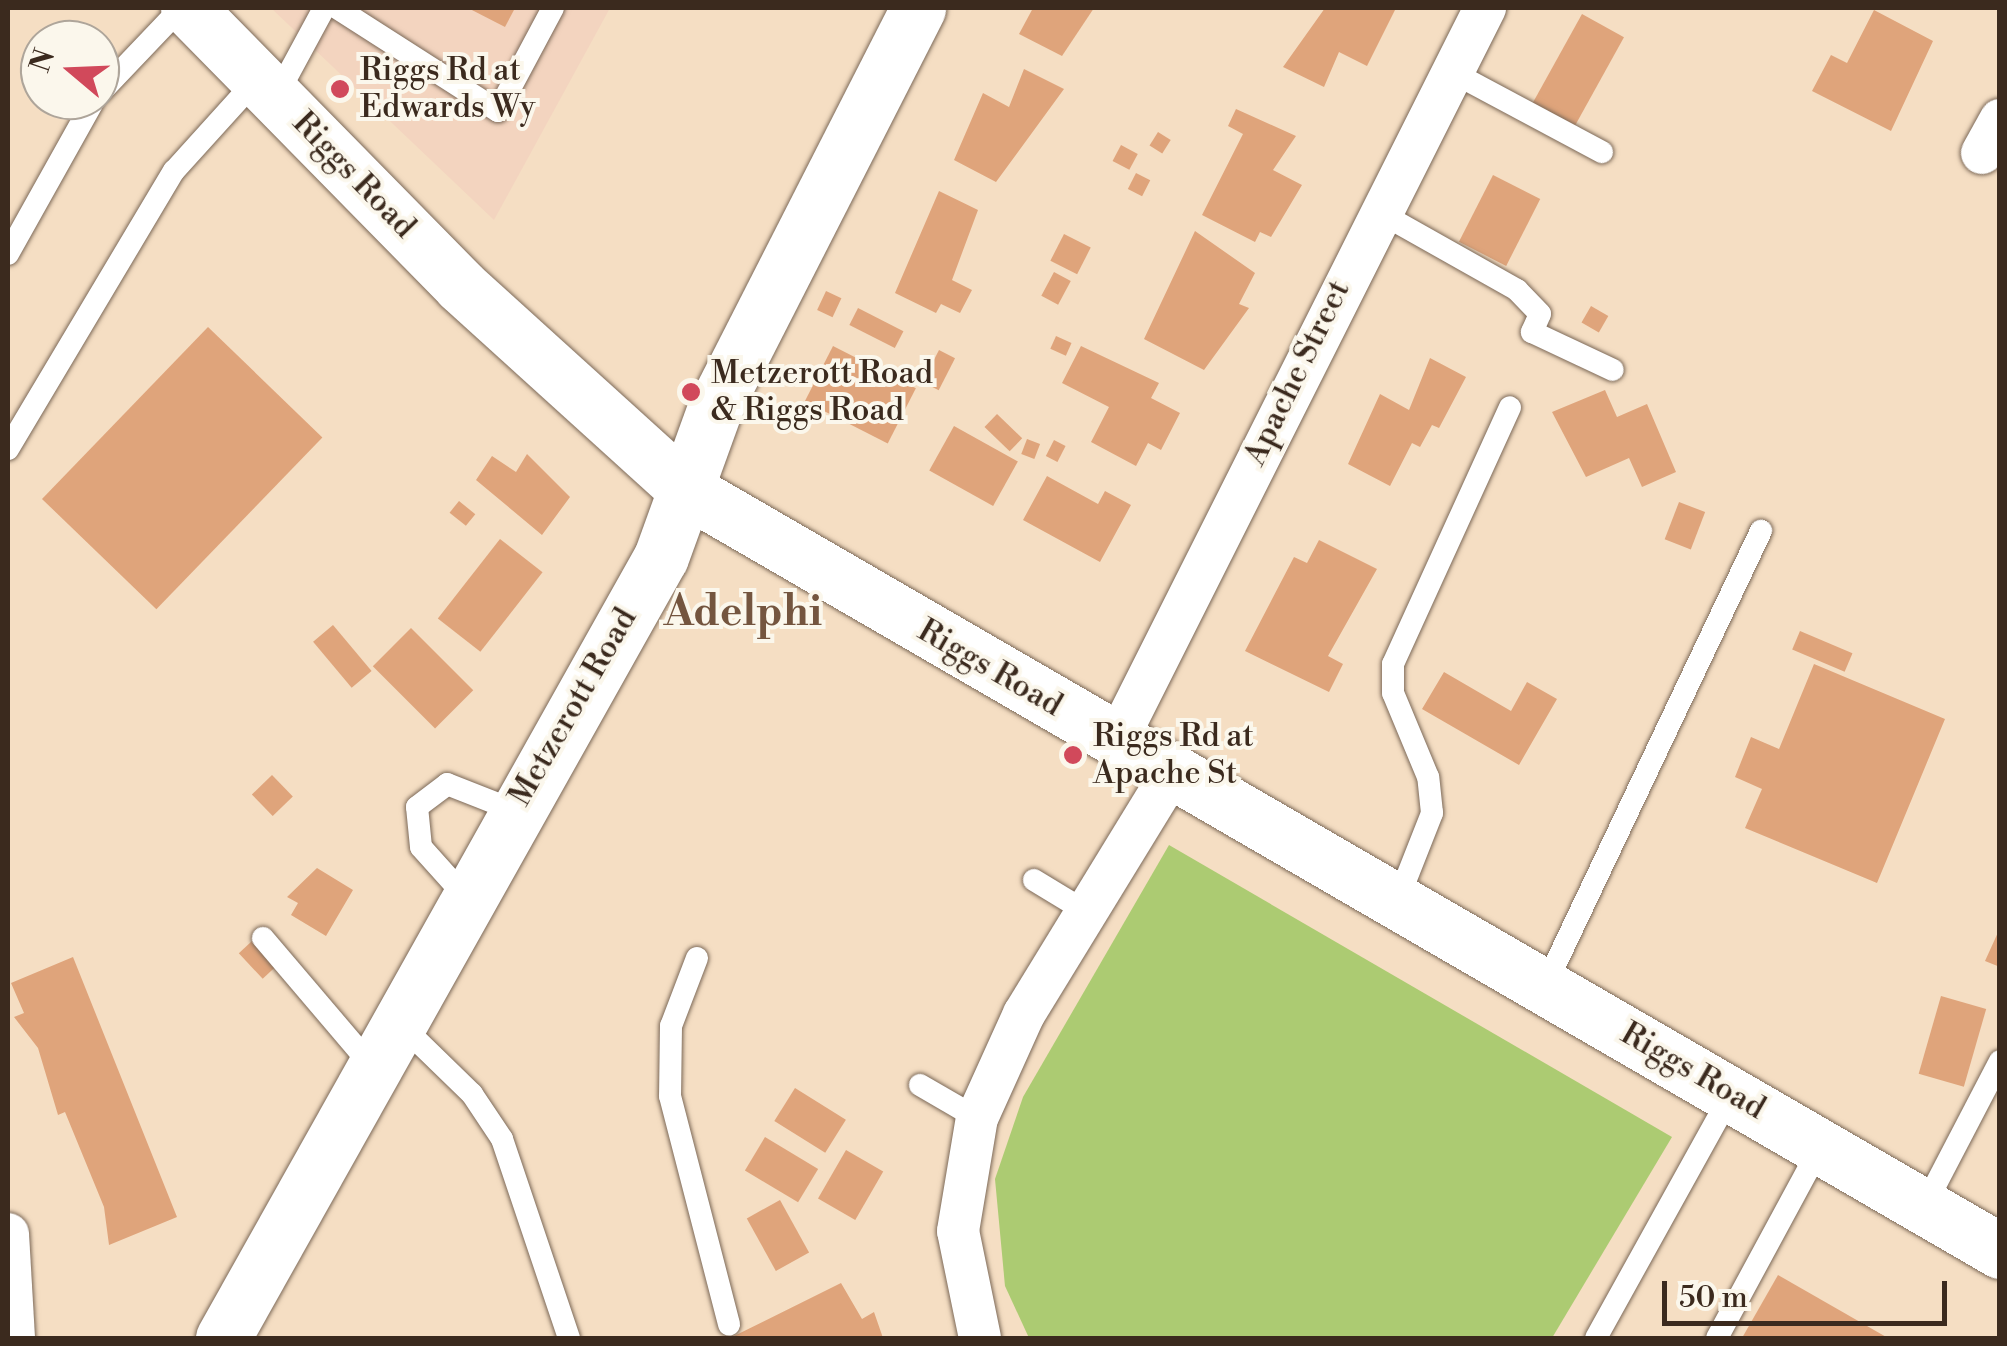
<!DOCTYPE html>
<style>
body{margin:0}
#map{position:relative;width:2007px;height:1346px;overflow:hidden;background:#f5dec3;font-family:"Libre Bodoni",serif}
div>[style]{position:absolute}
[style*='--x']{left:calc(var(--x)*1px);top:calc(var(--y)*1px);width:calc(var(--w)*1px);rotate:calc(var(--a)*1deg)}
.built>*{inset:0;background:#f3d4bf}
.green>*{inset:0;background:#accb72}
.building>*{inset:0;background:#dfa47b;transform-origin:0 0}
.roads{filter:drop-shadow(0 0 2px #7c6958) drop-shadow(0 0 2px #7c6958)}
.service>*{height:22px;margin:-11px;padding:0 11px;transform-origin:11px;border-radius:11px;background:#fff}
.minor>*{height:42px;margin:-21px;padding:0 21px;transform-origin:21px;border-radius:21px;background:#fff}
.tertiary>*{height:55px;margin:-27.5px;padding:0 27.5px;transform-origin:27.5px;border-radius:27.5px;background:#fff}
.secondary>*{height:55px;margin:-27.5px;padding:0 27.5px;transform-origin:27.5px;border-radius:27.5px;background:#fff}
.dots>*{width:28px;height:28px;translate:-50% -50%;box-sizing:border-box;border:5px solid #fbf7ec;border-radius:50%}
span{translate:-50% -50%;white-space:nowrap;text-align:center;line-height:1.15;-webkit-text-stroke:8px #fbf7ec;paint-order:stroke}
.poi-label{font-size:32px;color:#3b2a1e}
.left{translate:0 -50%;text-align:left}
.street-label{font-size:32px;color:#3b2a1e}
.district-label{font-size:42px;color:#74553f;font-weight:700}
.frame{position:absolute;inset:0;border:10px solid #3b2a1e;pointer-events:none}
.north{position:absolute;left:20px;top:20px;width:100px;height:100px;box-sizing:border-box;background:#fbf7ec;border:2px solid #aea59a;border-radius:50%;rotate:289deg;font-size:28px;font-weight:700;line-height:40px;text-align:center;color:#3b2a1e}
.north::after{content:'';display:block;margin:auto;width:35px;height:45px;background:#d1495b;clip-path:polygon(50% 0,100% 100%,50% 72%,0 100%)}
.scale{position:absolute;left:1662px;top:1281px;width:285px;height:45px;box-sizing:border-box;border:5px solid #3b2a1e;border-top:0;padding-left:12px;font-size:30px;line-height:35px;white-space:nowrap;color:#3b2a1e;-webkit-text-stroke:8px #fbf7ec;paint-order:stroke}
</style>
<div id="map">
<div class="built">
<div style="clip-path:polygon(271px 8px,610px 8px,494px 220px)"></div>
</div>
<div class="green">
<div style="clip-path:polygon(1169px 845px,1672px 1137px,1552px 1338px,1029px 1338px,1005px 1286px,995px 1179px,1023px 1097px)"></div>
</div>
<div class="building">
<div style="clip-path:polygon(468px 8px,515px 8px,505px 27px)"></div>
<div style="clip-path:polygon(1033px 8px,1094px 8px,1062px 56px,1019px 34px)"></div>
<div style="clip-path:polygon(1325px 8px,1396px 8px,1367px 66px,1339px 52px,1324px 87px,1283px 67px)"></div>
<div style="clip-path:polygon(1874px 10px,1933px 41px,1891px 131px,1812px 91px,1831px 55px,1847px 63px)"></div>
<div style="left:1582px;top:14px;width:48px;height:108px;rotate:29deg"></div>
<div style="clip-path:polygon(1024px 69px,1064px 89px,996px 182px,954px 160px,983px 93px,1009px 107px)"></div>
<div style="clip-path:polygon(1236px 109px,1296px 136px,1273px 170px,1302px 185px,1271px 237px,1260px 232px,1255px 242px,1202px 215px,1243px 134px,1228px 126px)"></div>
<div style="left:1158px;top:132px;width:15px;height:16px;rotate:32deg"></div>
<div style="left:1121px;top:145px;width:19px;height:18px;rotate:28deg"></div>
<div style="left:1136px;top:173px;width:16px;height:18px;rotate:27deg"></div>
<div style="left:1493px;top:175px;width:53px;height:75px;rotate:27deg"></div>
<div style="clip-path:polygon(939px 191px,978px 210px,952px 280px,972px 290px,960px 313px,941px 304px,936px 313px,895px 293px)"></div>
<div style="clip-path:polygon(1195px 231px,1255px 273px,1239px 304px,1249px 308px,1204px 370px,1144px 339px)"></div>
<div style="left:1064px;top:234px;width:30px;height:30px;rotate:27deg"></div>
<div style="left:1054px;top:272px;width:19px;height:27px;rotate:28deg"></div>
<div style="left:826px;top:291px;width:17px;height:21px;rotate:25deg"></div>
<div style="left:1591px;top:306px;width:20px;height:19px;rotate:30deg"></div>
<div style="left:858px;top:308px;width:51px;height:19px;rotate:27deg"></div>
<div style="left:208px;top:327px;width:159px;height:239px;rotate:44deg"></div>
<div style="left:1056px;top:336px;width:17px;height:14px;rotate:24deg"></div>
<div style="left:833px;top:346px;width:93px;height:62px;rotate:27deg"></div>
<div style="clip-path:polygon(1081px 346px,1159px 383px,1151px 398px,1180px 413px,1161px 450px,1148px 443px,1136px 466px,1091px 442px,1109px 407px,1062px 383px)"></div>
<div style="left:939px;top:350px;width:18px;height:36px;rotate:27deg"></div>
<div style="clip-path:polygon(1430px 358px,1466px 377px,1439px 428px,1432px 425px,1420px 447px,1412px 443px,1390px 486px,1348px 464px,1380px 394px,1409px 410px)"></div>
<div style="clip-path:polygon(1605px 390px,1617px 417px,1647px 404px,1676px 472px,1642px 487px,1629px 458px,1586px 477px,1552px 412px)"></div>
<div style="left:997px;top:414px;width:35px;height:18px;rotate:44deg"></div>
<div style="left:954px;top:426px;width:73px;height:51px;rotate:29deg"></div>
<div style="left:1027px;top:439px;width:14px;height:16px;rotate:21deg"></div>
<div style="left:1054px;top:440px;width:13px;height:18px;rotate:27deg"></div>
<div style="clip-path:polygon(527px 454px,570px 497px,542px 535px,476px 480px,492px 456px,516px 472px)"></div>
<div style="clip-path:polygon(1047px 476px,1098px 504px,1105px 491px,1131px 505px,1100px 562px,1023px 520px)"></div>
<div style="left:459px;top:501px;width:21px;height:15px;rotate:39deg"></div>
<div style="left:1679px;top:502px;width:28px;height:40px;rotate:21deg"></div>
<div style="left:500px;top:539px;width:54px;height:101px;rotate:38deg"></div>
<div style="clip-path:polygon(1319px 540px,1377px 569px,1328px 656px,1343px 664px,1329px 692px,1245px 651px,1294px 557px,1307px 563px)"></div>
<div style="left:333px;top:625px;width:60px;height:26px;rotate:50deg"></div>
<div style="left:411px;top:628px;width:88px;height:54px;rotate:45deg"></div>
<div style="left:1800px;top:631px;width:57px;height:20px;rotate:23deg"></div>
<div style="clip-path:polygon(1814px 664px,1945px 719px,1877px 883px,1745px 828px,1762px 789px,1735px 777px,1751px 737px,1779px 749px)"></div>
<div style="clip-path:polygon(1444px 672px,1511px 711px,1527px 682px,1557px 699px,1519px 765px,1422px 709px)"></div>
<div style="left:272px;top:775px;width:30px;height:28px;rotate:46deg"></div>
<div style="clip-path:polygon(317px 868px,353px 890px,326px 936px,291px 915px,298px 903px,287px 897px)"></div>
<div style="clip-path:polygon(2000px 928px,2000px 967px,1985px 961px)"></div>
<div style="left:252px;top:941px;width:35px;height:18px;rotate:47deg"></div>
<div style="clip-path:polygon(73px 957px,177px 1217px,109px 1245px,104px 1207px,65px 1112px,58px 1115px,38px 1048px,14px 1017px,24px 1013px,11px 983px)"></div>
<div style="left:1941px;top:996px;width:47px;height:81px;rotate:16deg"></div>
<div style="left:795px;top:1088px;width:60px;height:39px;rotate:32deg"></div>
<div style="left:765px;top:1137px;width:62px;height:39px;rotate:31deg"></div>
<div style="left:846px;top:1150px;width:43px;height:56px;rotate:30deg"></div>
<div style="left:780px;top:1200px;width:60px;height:38px;rotate:61deg"></div>
<div style="clip-path:polygon(1778px 1275px,1888px 1338px,1742px 1338px)"></div>
<div style="clip-path:polygon(841px 1283px,862px 1319px,874px 1312px,883px 1338px,730px 1338px)"></div>
</div>
<div class="roads">
<div class="service">
<div style="--x:337;--y:8;--w:191;--a:32.6"></div>
<div style="--x:498;--y:111;--w:117;--a:-61.9"></div>
<div style="--x:1452;--y:72;--w:170;--a:28.1"></div>
<div style="--x:100;--y:93;--w:117;--a:-46.4"></div>
<div style="--x:277;--y:95;--w:99;--a:-61.6"></div>
<div style="--x:1377;--y:211;--w:161;--a:29.4"></div>
<div style="--x:1517;--y:290;--w:33;--a:46"></div>
<div style="--x:1540;--y:314;--w:20;--a:114"></div>
<div style="--x:1532;--y:332;--w:89;--a:25.1"></div>
<div style="--x:8;--y:254;--w:176;--a:-60.8"></div>
<div style="--x:8;--y:449;--w:324;--a:-59.2"></div>
<div style="--x:174;--y:171;--w:127;--a:-47.9"></div>
<div style="--x:1034;--y:880;--w:60;--a:31.3"></div>
<div style="--x:464;--y:895;--w:64;--a:-131.9"></div>
<div style="--x:421;--y:847;--w:40;--a:-95.7"></div>
<div style="--x:417;--y:807;--w:38;--a:-37"></div>
<div style="--x:447;--y:784;--w:71;--a:21.5"></div>
<div style="--x:1397;--y:902;--w:96;--a:-68.5"></div>
<div style="--x:1432;--y:813;--w:36;--a:-96"></div>
<div style="--x:1428;--y:777;--w:91;--a:-112.6"></div>
<div style="--x:1393;--y:693;--w:29;--a:-90"></div>
<div style="--x:1393;--y:664;--w:282;--a:-65.5"></div>
<div style="--x:263;--y:938;--w:167;--a:49.6"></div>
<div style="--x:697;--y:958;--w:73;--a:110.9"></div>
<div style="--x:671;--y:1026;--w:70;--a:90.8"></div>
<div style="--x:670;--y:1096;--w:236;--a:75.5"></div>
<div style="--x:1545;--y:986;--w:504;--a:-64.61"></div>
<div style="--x:399;--y:1023;--w:102;--a:44.2"></div>
<div style="--x:472;--y:1094;--w:54;--a:56.3"></div>
<div style="--x:502;--y:1139;--w:210;--a:71.4"></div>
<div style="--x:920;--y:1085;--w:66;--a:30.1"></div>
<div style="--x:1925;--y:1205;--w:162;--a:-62.5"></div>
<div style="--x:1596;--y:1338;--w:277;--a:-61"></div>
<div style="--x:1717;--y:1338;--w:218;--a:-61.6"></div>
</div>
<div class="minor">
<div style="--x:1982;--y:153;--w:38;--a:-61"></div>
<div style="--x:1116;--y:742;--w:822;--a:-63.31"></div>
<div style="--x:8;--y:1234;--w:104;--a:86.7"></div>
<div style="--x:980;--y:1338;--w:109;--a:-101.6"></div>
<div style="--x:958;--y:1231;--w:115;--a:-80.5"></div>
<div style="--x:977;--y:1118;--w:114;--a:-65.7"></div>
<div style="--x:1024;--y:1014;--w:281;--a:-58.5"></div>
</div>
<div class="tertiary">
<div style="--x:223;--y:1338;--w:895;--a:-60.72"></div>
<div style="--x:661;--y:557;--w:162;--a:-70.1"></div>
<div style="--x:716;--y:405;--w:445;--a:-63"></div>
</div>
<div class="secondary">
<div style="--x:188;--y:8;--w:390;--a:45.5"></div>
<div style="--x:461;--y:286;--w:302;--a:42.2"></div>
<div style="--x:685;--y:489;--w:1520;--a:30.09"></div>
</div>
</div>
<div class="dots">
<div style="left:340px;top:89px;background:#d1495b"></div>
<div style="left:691px;top:392px;background:#d1495b"></div>
<div style="left:1073px;top:755px;background:#d1495b"></div>
</div>
<div class="poi-label">
<span class="left" style="left:360px;top:89px">Riggs Rd at<br>Edwards Wy</span>
<span class="left" style="left:711px;top:392px">Metzerott Road<br>&amp; Riggs Road</span>
<span class="left" style="left:1093px;top:755px">Riggs Rd at<br>Apache St</span>
</div>
<div class="street-label">
<span style="left:354px;top:175px;rotate:46deg">Riggs Road</span>
<span style="left:1297px;top:373px;rotate:-64deg">Apache Street</span>
<span style="left:990px;top:668px;rotate:30deg">Riggs Road</span>
<span style="left:573px;top:707px;rotate:-60deg">Metzerott Road</span>
<span style="left:1693px;top:1071px;rotate:30deg">Riggs Road</span>
</div>
<div class="district-label">
<span style="left:743px;top:613px">Adelphi</span>
</div>
<div class="frame"></div>
<div class="north">N</div>
<div class="scale">50 m</div>
</div>
